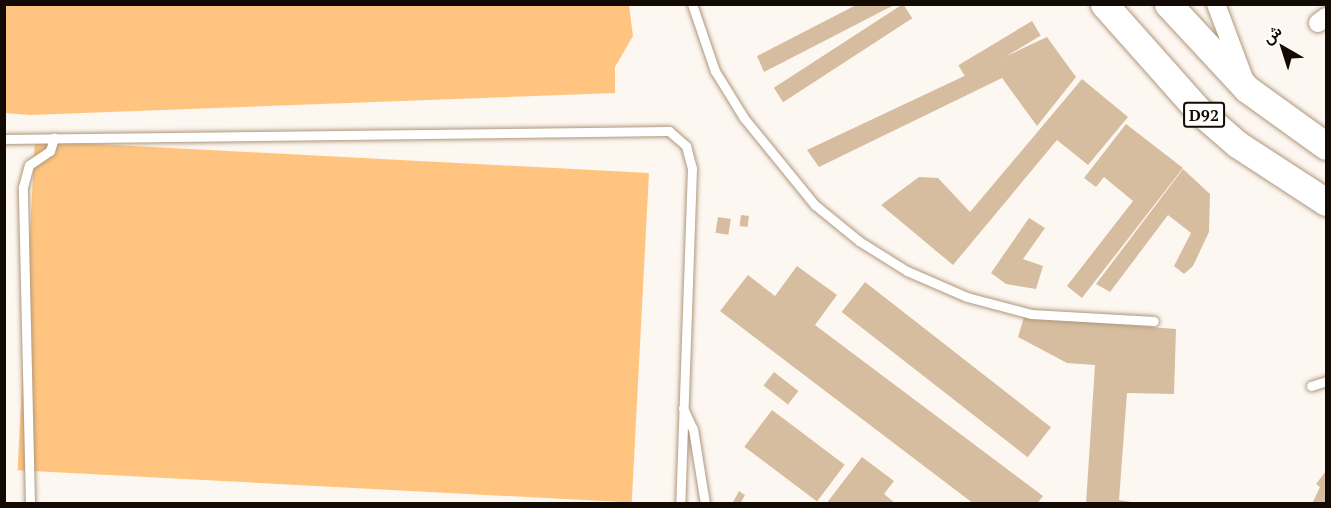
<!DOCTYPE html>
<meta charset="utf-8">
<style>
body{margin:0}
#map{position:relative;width:1331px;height:508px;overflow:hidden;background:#fdf7f1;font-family:"PT Serif",Vazirmatn,serif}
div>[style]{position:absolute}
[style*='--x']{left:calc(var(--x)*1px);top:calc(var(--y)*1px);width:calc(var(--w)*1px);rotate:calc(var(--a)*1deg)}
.water>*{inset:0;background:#ffc580;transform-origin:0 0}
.building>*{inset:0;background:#d6bd9f;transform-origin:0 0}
.roads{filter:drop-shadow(0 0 2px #af977b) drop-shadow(0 0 2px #af977b)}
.lane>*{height:9px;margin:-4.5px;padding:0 4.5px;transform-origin:4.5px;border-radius:4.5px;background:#fff}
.street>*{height:18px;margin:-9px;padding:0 9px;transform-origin:9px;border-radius:9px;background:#fff}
.primary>*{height:27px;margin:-13.5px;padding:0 13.5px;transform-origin:13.5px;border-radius:13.5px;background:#fff}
span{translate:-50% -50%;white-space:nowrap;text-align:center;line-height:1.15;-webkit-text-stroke:4.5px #fff;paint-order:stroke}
.shield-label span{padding:2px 4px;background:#fff;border:2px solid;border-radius:4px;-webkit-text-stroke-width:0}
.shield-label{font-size:16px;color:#130b03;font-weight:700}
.frame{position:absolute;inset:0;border:6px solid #130b03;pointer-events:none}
.north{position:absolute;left:1253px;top:18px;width:60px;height:60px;-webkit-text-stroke:4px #fff;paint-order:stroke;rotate:321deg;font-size:16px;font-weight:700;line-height:24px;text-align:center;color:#130b03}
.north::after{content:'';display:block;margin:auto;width:21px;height:27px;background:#130b03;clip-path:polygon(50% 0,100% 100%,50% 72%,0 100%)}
</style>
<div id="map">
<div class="water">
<div style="clip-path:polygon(4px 5px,629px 5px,633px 36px,615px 67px,615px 93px,30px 115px,5px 113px)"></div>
<div style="left:649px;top:173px;width:330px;height:615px;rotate:93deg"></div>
</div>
<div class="building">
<div style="clip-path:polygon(858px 4px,896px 4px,764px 72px,757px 56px)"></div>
<div style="left:903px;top:4px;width:17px;height:154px;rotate:57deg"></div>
<div style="left:1032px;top:21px;width:17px;height:86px;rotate:59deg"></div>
<div style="clip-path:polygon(1047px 37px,1076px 77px,1037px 126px,1002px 78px,819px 167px,807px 150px)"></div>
<div style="clip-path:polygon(1082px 79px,1128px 117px,1088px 165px,1057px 140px,953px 265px,881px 205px,919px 177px,938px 178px,970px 212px)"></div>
<div style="clip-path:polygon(1126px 124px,1183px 168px,1082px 298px,1067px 286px,1133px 201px,1104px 177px,1096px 187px,1084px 178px)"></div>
<div style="clip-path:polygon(1183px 169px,1210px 194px,1209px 232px,1193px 266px,1184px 274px,1174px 266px,1191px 233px,1168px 215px,1110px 292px,1096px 284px)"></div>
<div style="left:741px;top:215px;width:8px;height:11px;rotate:7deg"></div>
<div style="left:718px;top:217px;width:13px;height:16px;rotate:9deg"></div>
<div style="clip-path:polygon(1029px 218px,1045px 228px,1023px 259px,1043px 266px,1036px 289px,1006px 284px,991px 273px)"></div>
<div style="clip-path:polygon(797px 266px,837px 295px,815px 325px,1043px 496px,1037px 504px,974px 504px,720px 311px,748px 275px,775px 296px)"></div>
<div style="left:865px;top:282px;width:236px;height:38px;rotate:38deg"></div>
<div style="clip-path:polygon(1024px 317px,1176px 329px,1174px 394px,1127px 393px,1119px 500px,1143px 504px,1086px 504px,1095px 365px,1067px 363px,1018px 337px)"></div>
<div style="left:774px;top:372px;width:31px;height:17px;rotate:38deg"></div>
<div style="left:772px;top:410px;width:91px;height:46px;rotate:37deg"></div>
<div style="clip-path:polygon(862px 457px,894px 481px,884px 494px,896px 504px,826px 504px)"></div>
<div style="clip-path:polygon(1326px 471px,1326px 504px,1312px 504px,1320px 487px,1316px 484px)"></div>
<div style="clip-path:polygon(739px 491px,745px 495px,740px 504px,732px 504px)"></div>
</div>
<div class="roads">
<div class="lane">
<div style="--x:692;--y:4;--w:71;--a:71.1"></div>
<div style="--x:715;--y:71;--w:55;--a:58.3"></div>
<div style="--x:744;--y:118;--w:112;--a:50.8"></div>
<div style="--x:815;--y:205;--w:57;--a:39.3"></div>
<div style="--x:859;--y:241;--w:57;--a:32"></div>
<div style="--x:907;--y:271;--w:65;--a:23.4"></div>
<div style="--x:967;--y:297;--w:66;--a:14.9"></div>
<div style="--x:1031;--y:314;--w:123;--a:3.3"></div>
<div style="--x:4;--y:139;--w:665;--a:-0.69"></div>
<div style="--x:669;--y:131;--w:23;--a:41"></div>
<div style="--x:686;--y:146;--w:23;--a:75"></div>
<div style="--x:692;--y:168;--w:336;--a:92"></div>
<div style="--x:1311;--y:386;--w:16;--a:-18"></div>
<div style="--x:683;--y:408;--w:23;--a:65"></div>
<div style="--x:693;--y:429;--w:76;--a:80.9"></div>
<div style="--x:30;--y:504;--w:317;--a:-91.3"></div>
<div style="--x:23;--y:187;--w:23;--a:-75"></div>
<div style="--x:29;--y:165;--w:25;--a:-34"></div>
<div style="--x:50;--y:151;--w:14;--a:-73"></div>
</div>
<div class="street">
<div style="--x:1216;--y:4;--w:82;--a:69.4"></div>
<div style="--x:1318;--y:23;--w:10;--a:-37"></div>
</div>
<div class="primary">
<div style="--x:1104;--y:4;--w:142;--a:48.4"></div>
<div style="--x:1198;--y:110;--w:52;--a:41.1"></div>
<div style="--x:1237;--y:144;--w:106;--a:33.1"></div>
<div style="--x:1168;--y:4;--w:116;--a:47.1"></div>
<div style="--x:1247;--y:89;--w:97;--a:35.8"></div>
</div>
</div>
<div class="shield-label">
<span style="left:1204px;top:115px">D92</span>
</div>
<div class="frame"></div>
<div class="north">ش</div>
</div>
